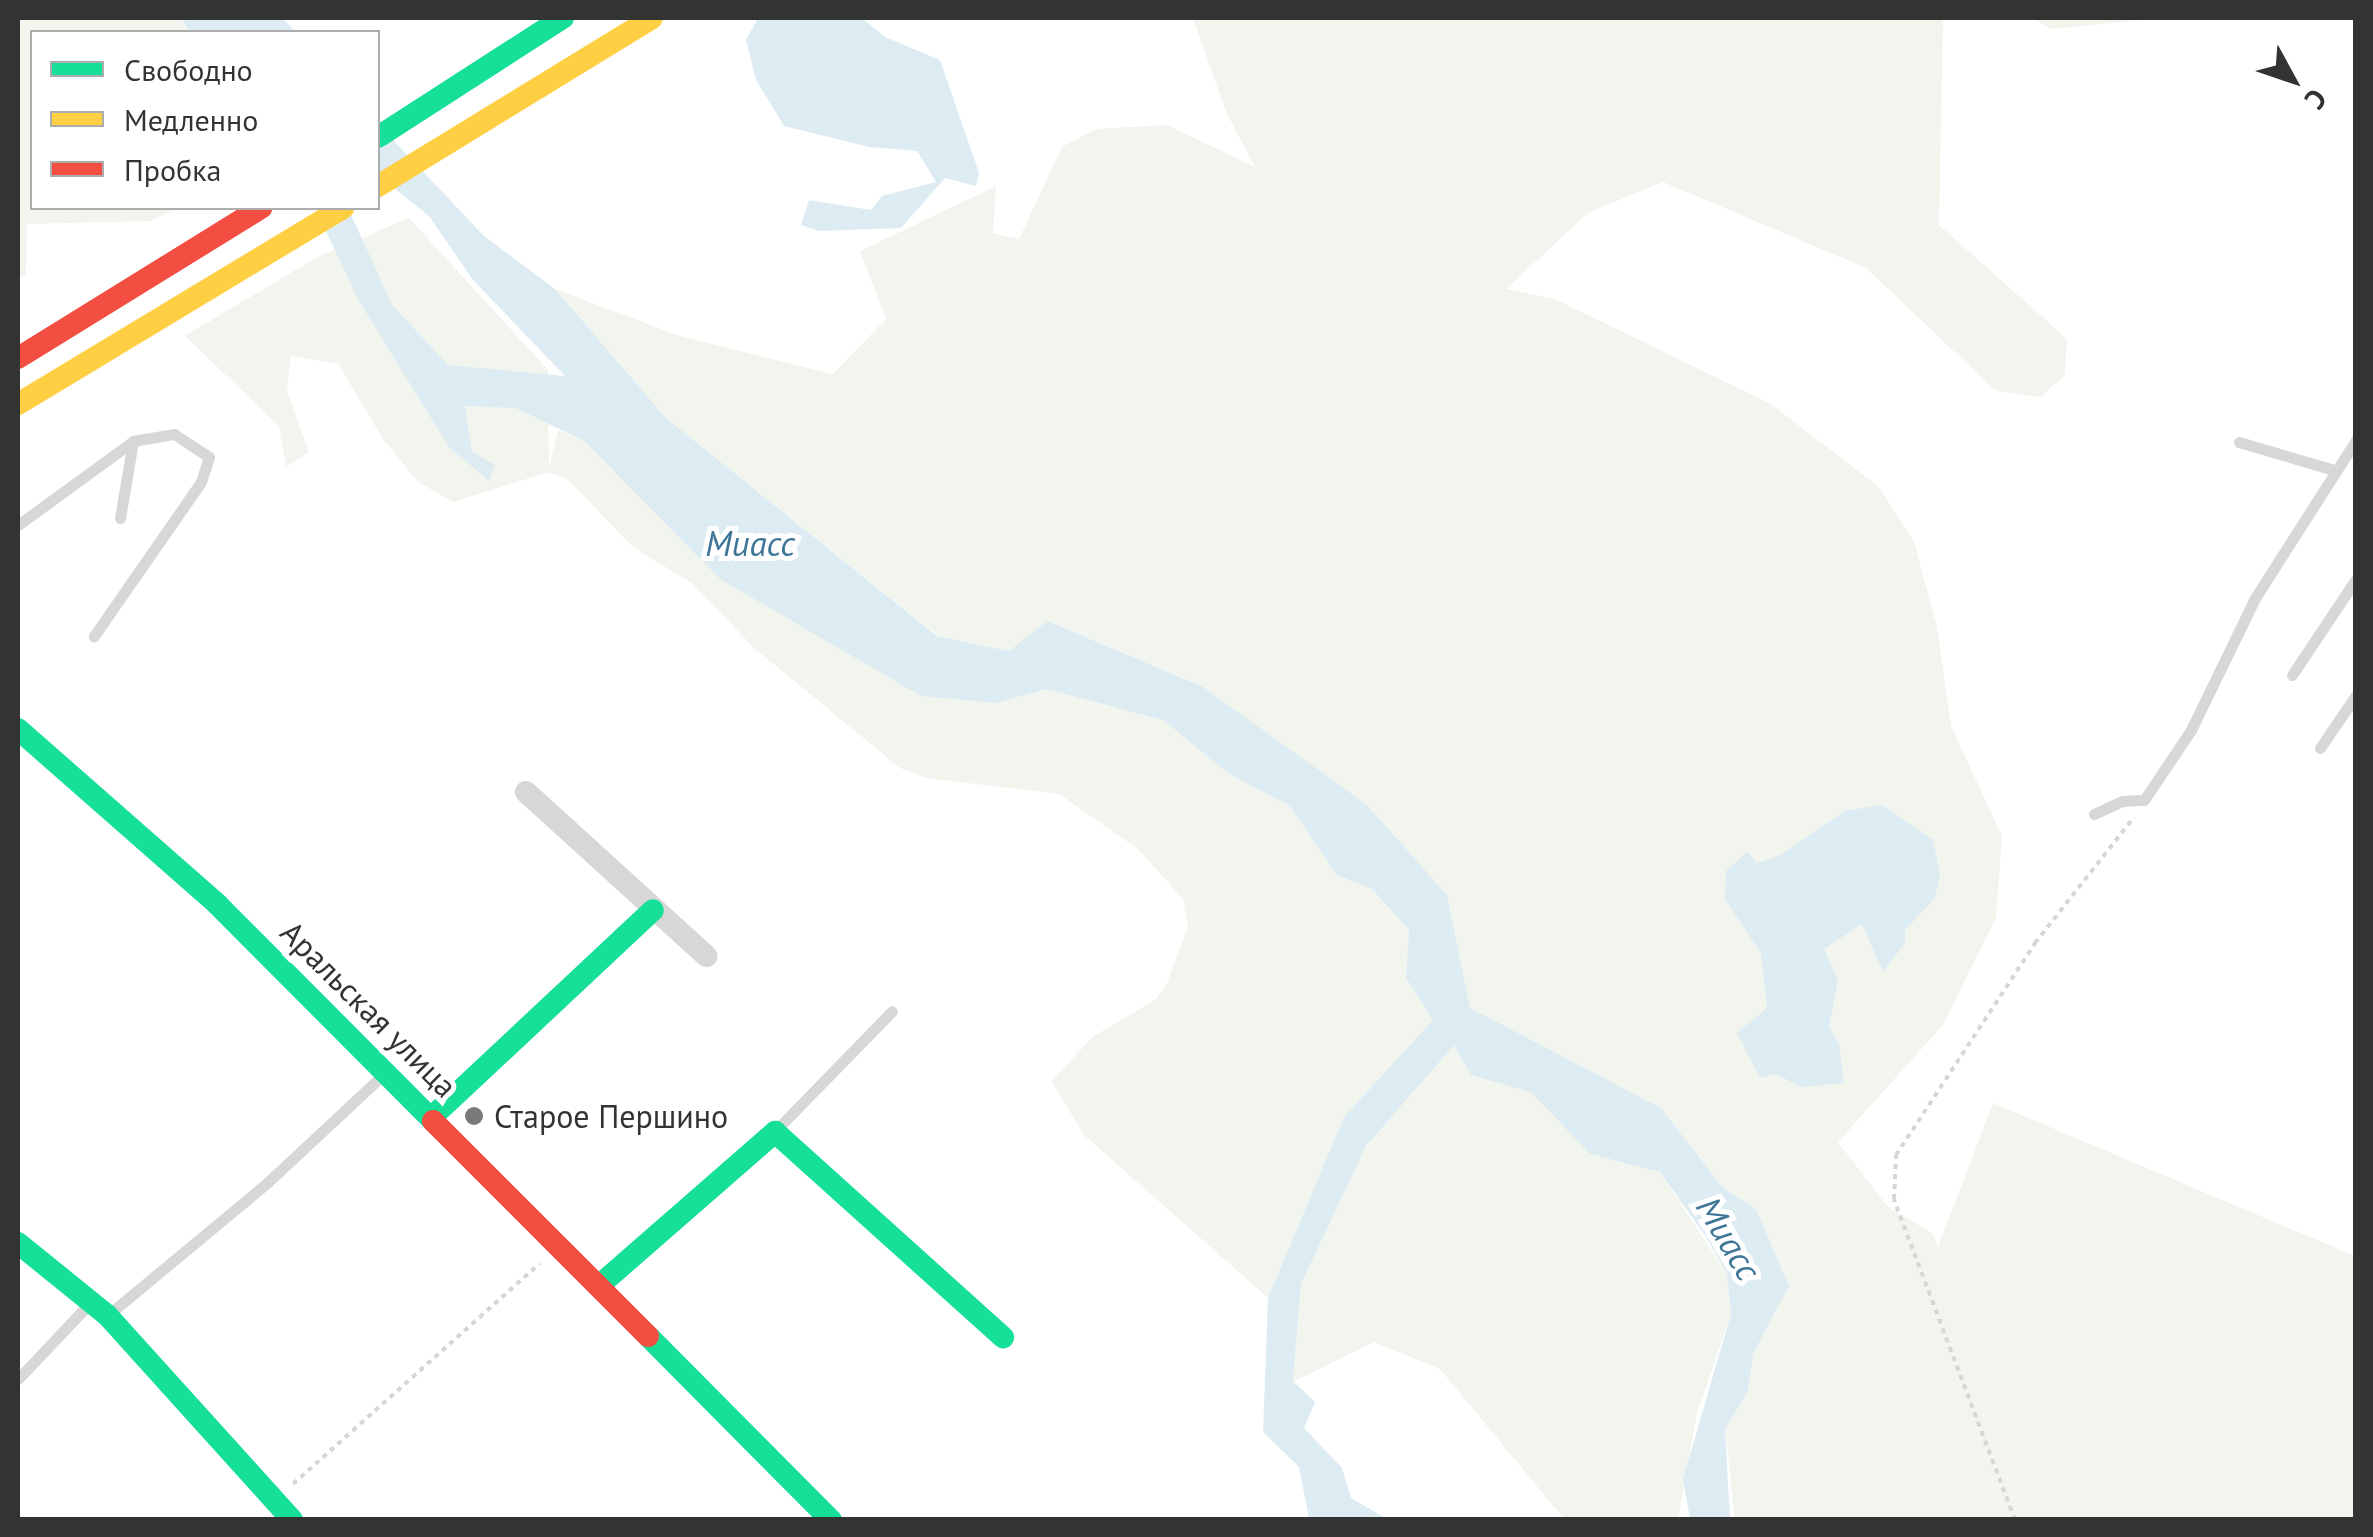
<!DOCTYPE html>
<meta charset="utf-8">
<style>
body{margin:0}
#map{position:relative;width:2373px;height:1537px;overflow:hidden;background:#fff;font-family:"PT Sans",sans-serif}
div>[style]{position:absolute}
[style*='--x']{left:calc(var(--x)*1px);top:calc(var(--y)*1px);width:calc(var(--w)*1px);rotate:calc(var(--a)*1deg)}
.green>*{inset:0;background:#f1f5ed}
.water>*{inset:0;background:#ddebf3}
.path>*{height:4px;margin-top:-2px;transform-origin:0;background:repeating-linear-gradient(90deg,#d6d6d6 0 5px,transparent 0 10px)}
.lane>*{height:11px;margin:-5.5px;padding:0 5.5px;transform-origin:5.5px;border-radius:5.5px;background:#d7d7d7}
.street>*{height:22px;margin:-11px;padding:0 11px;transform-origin:11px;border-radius:11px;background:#d7d7d7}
.fast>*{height:22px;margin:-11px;padding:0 11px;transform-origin:11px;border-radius:11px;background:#16e098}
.slow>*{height:22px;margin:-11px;padding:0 11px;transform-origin:11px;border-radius:11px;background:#ffcf43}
.jam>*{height:22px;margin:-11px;padding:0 11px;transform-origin:11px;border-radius:11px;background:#f24e42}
.dots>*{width:28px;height:28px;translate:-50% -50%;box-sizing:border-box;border:5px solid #fff;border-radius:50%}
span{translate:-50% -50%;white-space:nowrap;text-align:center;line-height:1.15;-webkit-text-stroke:10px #fff;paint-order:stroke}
.street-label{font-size:32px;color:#333}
.poi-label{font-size:32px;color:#333}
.left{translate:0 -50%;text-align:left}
.water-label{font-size:35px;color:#3f7597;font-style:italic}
.frame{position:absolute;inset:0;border:20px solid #333;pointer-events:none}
.legend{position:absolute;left:30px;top:30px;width:350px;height:180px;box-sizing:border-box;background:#fff;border:2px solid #adadad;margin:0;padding:12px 18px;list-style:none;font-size:30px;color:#333}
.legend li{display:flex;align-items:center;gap:20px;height:50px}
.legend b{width:50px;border:2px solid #adadad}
.north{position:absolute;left:2243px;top:30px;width:100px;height:100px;-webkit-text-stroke:8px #fff;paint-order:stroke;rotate:130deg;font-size:28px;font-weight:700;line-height:40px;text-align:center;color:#333}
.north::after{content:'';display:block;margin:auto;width:35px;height:45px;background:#333;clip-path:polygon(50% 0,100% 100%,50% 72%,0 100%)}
</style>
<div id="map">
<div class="green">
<div style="clip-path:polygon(18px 18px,181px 18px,190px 32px,32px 32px,32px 208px,178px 208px,150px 221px,27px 224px,26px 274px,18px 277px)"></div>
<div style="clip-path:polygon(1193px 18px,1943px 18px,1939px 225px,2067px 339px,2065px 375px,2040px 397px,1996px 391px,1866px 268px,1663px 182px,1588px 213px,1506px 289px,1555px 299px,1771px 404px,1879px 487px,1914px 542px,1937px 627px,1951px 726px,2002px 836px,1996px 918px,1943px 1025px,1838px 1142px,1887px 1206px,1933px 1234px,1938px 1247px,1993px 1103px,2355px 1256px,2355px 1519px,1735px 1519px,1725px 1429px,1747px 1391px,1753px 1354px,1789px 1286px,1756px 1209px,1723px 1188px,1661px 1108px,1469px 1008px,1447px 895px,1203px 687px,1049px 621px,1009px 651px,938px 636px,666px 418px,555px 289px,677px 335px,833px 374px,886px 319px,860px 251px,996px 186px,993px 233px,1019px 239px,1062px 147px,1096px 129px,1167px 125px,1255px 167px,1226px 112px)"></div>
<div style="clip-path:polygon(2033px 18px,2162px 18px,2051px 29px)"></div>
<div style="clip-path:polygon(409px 218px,548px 370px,549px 467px,558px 430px,584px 441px,720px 579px,997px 703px,1046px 689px,1163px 720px,1229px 774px,1290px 806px,1337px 874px,1372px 889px,1409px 930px,1406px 978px,1433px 1020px,1344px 1117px,1268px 1298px,1084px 1135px,1051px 1081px,1094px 1036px,1155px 1000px,1167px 983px,1188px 927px,1183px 899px,1138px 849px,1059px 794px,926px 778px,900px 768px,753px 647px,693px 584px,633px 547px,568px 480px,549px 472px,453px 502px,418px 482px,383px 439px,338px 364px,291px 356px,287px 391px,309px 452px,286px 467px,279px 426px,185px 336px,319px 256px)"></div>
<div style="clip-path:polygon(1454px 1044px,1471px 1075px,1531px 1091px,1590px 1154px,1660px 1172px,1727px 1274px,1731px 1314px,1697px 1413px,1678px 1519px,1564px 1519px,1440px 1369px,1374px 1342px,1293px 1382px,1301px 1284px,1366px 1146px)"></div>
</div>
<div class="water">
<div style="clip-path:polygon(181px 18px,283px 18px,295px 32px,190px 32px)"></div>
<div style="clip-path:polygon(758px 18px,862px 18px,885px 37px,940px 60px,979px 173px,976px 186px,945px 178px,901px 228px,819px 231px,801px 225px,809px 200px,871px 210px,882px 196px,936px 182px,917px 151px,869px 147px,784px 126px,756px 80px,746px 40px)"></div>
<div style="clip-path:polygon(378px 124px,484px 236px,555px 289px,666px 418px,937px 636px,1009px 651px,1048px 621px,1203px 687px,1367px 805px,1447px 895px,1470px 1008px,1661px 1108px,1723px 1188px,1756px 1209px,1789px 1286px,1753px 1354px,1748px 1391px,1725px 1429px,1730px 1519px,1690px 1519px,1683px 1479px,1731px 1314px,1727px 1274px,1706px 1237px,1660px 1172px,1590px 1154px,1531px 1092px,1471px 1075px,1454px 1045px,1366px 1146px,1301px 1284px,1293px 1381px,1315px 1402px,1304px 1428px,1342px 1468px,1351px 1498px,1387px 1519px,1309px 1518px,1299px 1467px,1263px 1432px,1268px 1298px,1344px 1117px,1433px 1020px,1406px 978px,1409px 930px,1372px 889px,1337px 875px,1290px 806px,1229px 774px,1163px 720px,1046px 689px,997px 703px,921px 696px,720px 579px,584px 441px,516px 408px,465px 406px,472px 452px,495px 465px,489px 481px,449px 447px,359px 301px,315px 208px,348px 208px,392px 305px,448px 365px,565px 376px,473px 280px,429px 216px,378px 175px)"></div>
<div style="clip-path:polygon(1882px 805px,1933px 840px,1940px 874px,1935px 898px,1905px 930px,1905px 943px,1883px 972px,1862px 924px,1824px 949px,1838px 980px,1829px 1026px,1839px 1044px,1844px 1083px,1801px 1087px,1776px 1074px,1760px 1078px,1737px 1033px,1767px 1008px,1761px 953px,1725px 899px,1726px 871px,1747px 852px,1757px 863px,1779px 856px,1845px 811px)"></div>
</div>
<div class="path">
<div style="--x:293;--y:1484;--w:331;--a:-41.8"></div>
<div style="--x:2015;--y:1520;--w:343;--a:-110.7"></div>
<div style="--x:1894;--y:1199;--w:44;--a:-87.4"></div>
<div style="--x:1896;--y:1155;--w:254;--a:-56.7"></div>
<div style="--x:2035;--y:943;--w:160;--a:-51.8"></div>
</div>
<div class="lane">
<div style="--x:2239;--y:442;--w:96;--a:16.4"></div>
<div style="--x:120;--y:518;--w:78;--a:-80.4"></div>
<div style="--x:18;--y:525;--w:142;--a:-36.1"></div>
<div style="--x:133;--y:441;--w:42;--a:-9.7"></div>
<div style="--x:174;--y:434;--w:42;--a:33.3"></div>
<div style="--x:209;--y:457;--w:26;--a:108"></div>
<div style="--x:201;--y:482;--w:188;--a:124.8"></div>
<div style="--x:2292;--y:675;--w:115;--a:-56.3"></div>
<div style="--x:2320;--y:748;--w:64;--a:-55.8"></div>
<div style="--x:2094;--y:814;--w:31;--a:-25"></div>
<div style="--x:2122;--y:801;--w:22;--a:-3"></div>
<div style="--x:2144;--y:800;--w:84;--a:-56.1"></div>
<div style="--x:2191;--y:730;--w:147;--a:-64.1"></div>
<div style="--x:2255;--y:598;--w:188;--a:-57.4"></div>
<div style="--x:778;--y:1128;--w:163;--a:-45.7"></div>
<div style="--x:108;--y:1315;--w:208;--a:-39.7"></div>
<div style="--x:268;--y:1182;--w:158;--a:-43"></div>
<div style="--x:18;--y:1379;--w:102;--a:-46.6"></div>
</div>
<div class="street">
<div style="--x:526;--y:792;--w:244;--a:42.3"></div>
</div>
<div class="fast">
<div style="--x:378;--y:137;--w:220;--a:-32.8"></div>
<div style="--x:18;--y:729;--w:266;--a:41.3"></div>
<div style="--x:218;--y:905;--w:305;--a:45.1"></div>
<div style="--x:433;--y:1116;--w:301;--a:-43.1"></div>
<div style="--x:18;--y:1243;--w:114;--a:39"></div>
<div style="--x:107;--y:1315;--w:276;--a:47.9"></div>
<div style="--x:602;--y:1283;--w:230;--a:-41.1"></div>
<div style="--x:775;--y:1132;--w:307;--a:42"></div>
<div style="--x:648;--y:1336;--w:260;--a:45.2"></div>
</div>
<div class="slow">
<div style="--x:378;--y:186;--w:321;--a:-31.5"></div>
<div style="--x:18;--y:404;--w:380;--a:-31.1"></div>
</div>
<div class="jam">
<div style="--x:18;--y:358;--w:286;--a:-31.7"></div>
<div style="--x:433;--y:1121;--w:304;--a:45"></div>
</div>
<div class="dots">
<div style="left:474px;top:1116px;background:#7a7a7a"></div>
</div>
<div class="street-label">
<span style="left:369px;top:1009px;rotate:45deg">Аральская улица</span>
</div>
<div class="poi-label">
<span class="left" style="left:494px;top:1116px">Старое Першино</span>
</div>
<div class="water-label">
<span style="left:750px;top:543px">Миасс</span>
<span style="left:1729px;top:1238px;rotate:59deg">Миасс</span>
</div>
<div class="frame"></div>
<ul class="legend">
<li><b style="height:12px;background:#16e098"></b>Свободно</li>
<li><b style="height:12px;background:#ffcf43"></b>Медленно</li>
<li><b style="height:12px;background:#f24e42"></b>Пробка</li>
</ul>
<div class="north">С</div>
</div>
